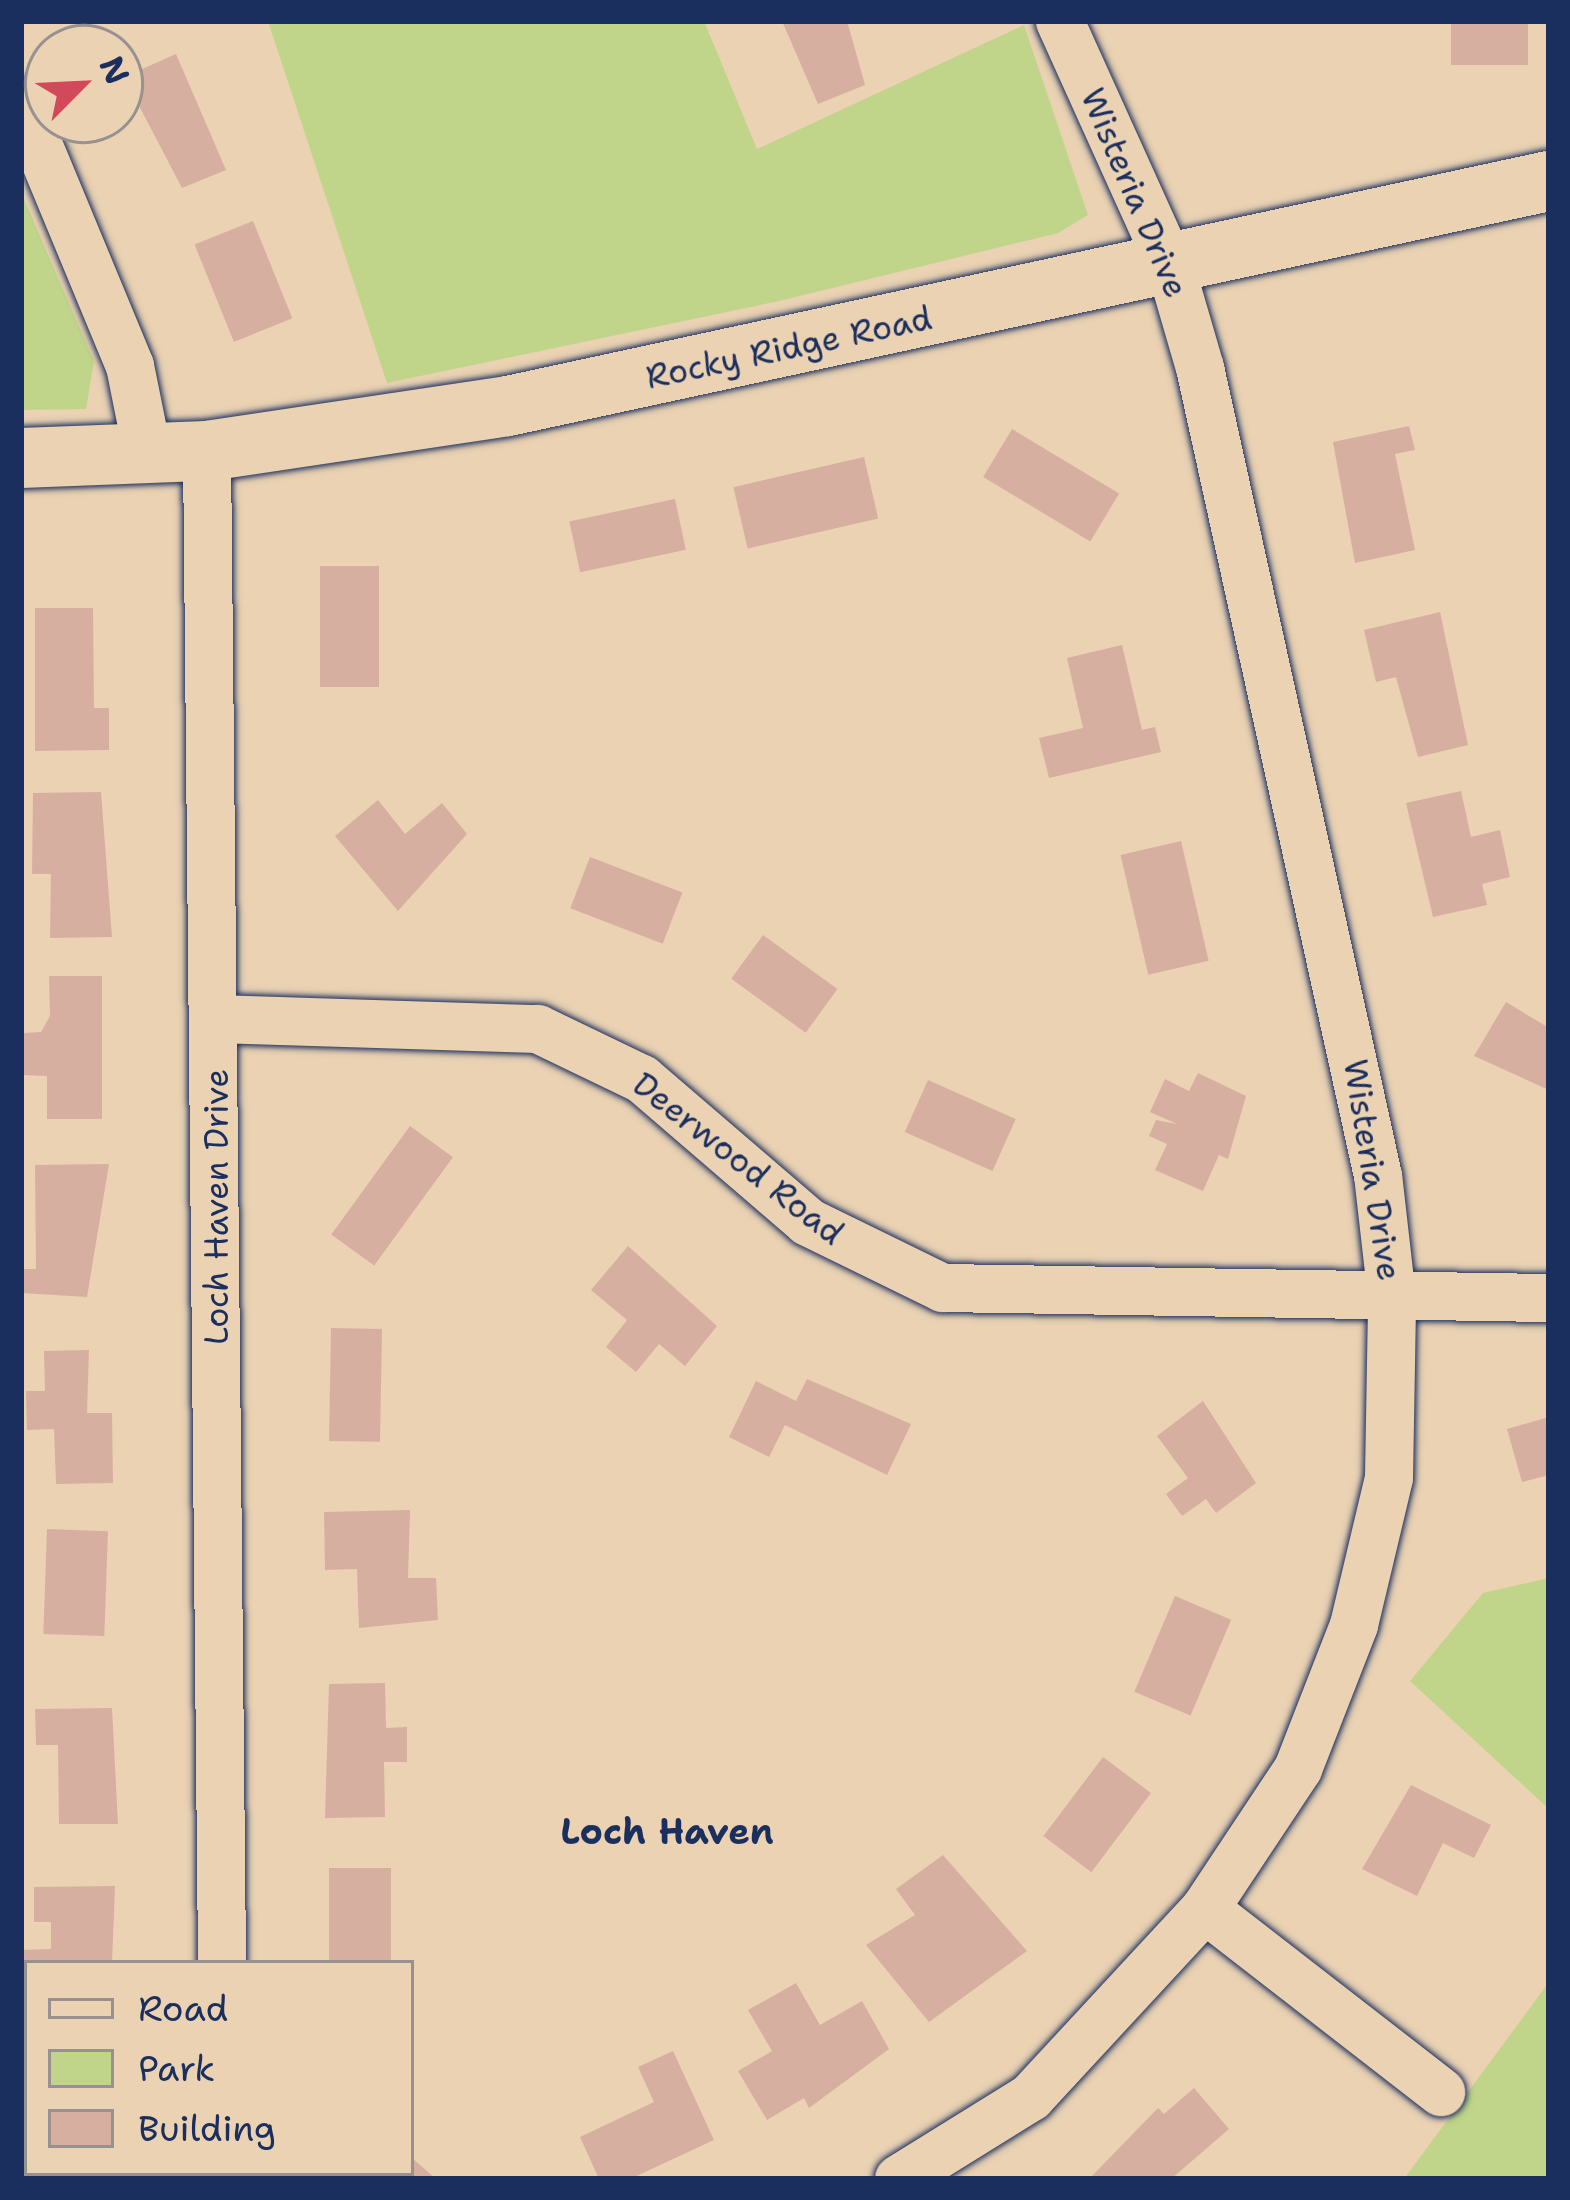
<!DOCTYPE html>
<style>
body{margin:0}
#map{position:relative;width:1570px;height:2200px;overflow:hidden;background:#ead2b3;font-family:"Shantell Sans",sans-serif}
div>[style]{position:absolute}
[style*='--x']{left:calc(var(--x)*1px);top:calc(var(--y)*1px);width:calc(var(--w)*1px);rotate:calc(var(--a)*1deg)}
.green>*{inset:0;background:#c0d58a}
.building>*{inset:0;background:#d7afa0;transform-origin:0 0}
.roads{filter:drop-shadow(0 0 3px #1b2f5e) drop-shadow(0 0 3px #1b2f5e)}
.minor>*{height:48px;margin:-24px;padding:0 24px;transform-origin:24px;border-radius:24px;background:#ead2b3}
.major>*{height:60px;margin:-30px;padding:0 30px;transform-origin:30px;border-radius:30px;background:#ead2b3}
span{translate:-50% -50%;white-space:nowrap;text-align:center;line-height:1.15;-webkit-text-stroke:9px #ead2b3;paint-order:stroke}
.street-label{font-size:33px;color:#1b2f5e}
.neighbourhood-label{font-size:36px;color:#1b2f5e;font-weight:700}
.frame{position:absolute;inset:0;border:24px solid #1b2f5e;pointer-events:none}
.legend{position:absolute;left:24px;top:1960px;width:390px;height:216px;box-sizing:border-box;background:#ead2b3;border:3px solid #979191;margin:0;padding:15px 21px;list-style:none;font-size:36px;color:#1b2f5e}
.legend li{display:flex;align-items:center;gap:24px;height:60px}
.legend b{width:60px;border:3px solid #979191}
.north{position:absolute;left:24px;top:24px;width:120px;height:120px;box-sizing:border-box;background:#ead2b3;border:3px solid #979191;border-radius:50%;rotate:66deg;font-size:33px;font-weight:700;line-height:48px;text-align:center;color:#1b2f5e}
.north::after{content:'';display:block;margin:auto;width:42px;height:54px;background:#d1495b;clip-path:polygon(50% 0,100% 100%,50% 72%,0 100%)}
</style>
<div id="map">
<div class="green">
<div style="clip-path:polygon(268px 21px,704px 21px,757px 149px,1024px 25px,1088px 215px,1058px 233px,779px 301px,387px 383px)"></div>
<div style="clip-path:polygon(21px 192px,94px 361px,86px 409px,21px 410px)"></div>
<div style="clip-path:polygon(1549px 1578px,1549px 1809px,1410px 1681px,1483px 1593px)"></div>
<div style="clip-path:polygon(1549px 1982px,1549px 2179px,1404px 2179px)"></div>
</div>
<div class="building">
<div style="clip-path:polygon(782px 21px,847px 21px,865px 85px,818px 104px)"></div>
<div style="left:1451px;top:21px;width:77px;height:44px"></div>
<div style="clip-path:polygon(176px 54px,226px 170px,182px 188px,124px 77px)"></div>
<div style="left:253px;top:221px;width:105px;height:63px;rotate:68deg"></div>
<div style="clip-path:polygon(1409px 426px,1415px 450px,1395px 454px,1415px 550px,1355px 563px,1333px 442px)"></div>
<div style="left:1012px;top:429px;width:125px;height:56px;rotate:31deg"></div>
<div style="left:864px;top:457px;width:63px;height:134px;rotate:77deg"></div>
<div style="left:675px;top:499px;width:52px;height:108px;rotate:78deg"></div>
<div style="left:320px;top:566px;width:59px;height:121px"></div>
<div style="clip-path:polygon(35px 608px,93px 608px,94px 708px,109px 708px,109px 750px,35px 751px)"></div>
<div style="clip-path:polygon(1440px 612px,1468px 745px,1418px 757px,1396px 677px,1376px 682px,1364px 630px)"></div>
<div style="clip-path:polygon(1122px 645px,1142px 730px,1155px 727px,1161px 752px,1049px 778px,1039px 738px,1083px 728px,1067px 658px)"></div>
<div style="clip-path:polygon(1461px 791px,1471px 837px,1500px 830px,1510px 877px,1482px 884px,1487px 905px,1433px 917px,1406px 803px)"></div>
<div style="clip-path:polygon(101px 792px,112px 937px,50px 938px,51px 874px,32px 874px,33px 793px)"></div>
<div style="clip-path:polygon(378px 800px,405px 834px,442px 803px,467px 834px,398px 911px,335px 836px)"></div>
<div style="left:1181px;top:841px;width:123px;height:62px;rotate:77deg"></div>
<div style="left:590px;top:857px;width:99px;height:55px;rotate:21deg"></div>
<div style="left:763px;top:935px;width:92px;height:54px;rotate:36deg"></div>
<div style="clip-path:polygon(49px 976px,102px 976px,102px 1119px,47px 1119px,47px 1076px,24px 1075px,24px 1033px,41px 1032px,50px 1016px)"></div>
<div style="clip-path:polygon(1506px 1002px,1549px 1028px,1549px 1090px,1474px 1056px)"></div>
<div style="clip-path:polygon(1198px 1073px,1246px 1096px,1228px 1159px,1219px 1155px,1203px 1191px,1155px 1170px,1167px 1144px,1149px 1136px,1156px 1120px,1177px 1124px,1150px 1112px,1165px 1079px,1189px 1091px)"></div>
<div style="left:928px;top:1080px;width:96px;height:57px;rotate:24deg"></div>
<div style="left:410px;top:1126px;width:53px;height:134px;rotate:36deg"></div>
<div style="clip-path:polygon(109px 1164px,87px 1297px,22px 1293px,22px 1269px,36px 1269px,35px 1165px)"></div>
<div style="clip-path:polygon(628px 1246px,717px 1326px,685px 1366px,659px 1344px,636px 1372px,606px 1347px,627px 1320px,591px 1290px)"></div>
<div style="left:331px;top:1328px;width:51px;height:113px;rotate:1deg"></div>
<div style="clip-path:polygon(89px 1350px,87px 1413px,112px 1413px,113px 1483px,56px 1484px,54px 1429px,27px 1430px,26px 1391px,45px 1391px,44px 1351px)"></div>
<div style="clip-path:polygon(807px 1379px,911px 1424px,887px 1475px,785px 1425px,769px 1457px,729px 1437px,756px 1381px,796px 1401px)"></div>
<div style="clip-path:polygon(1203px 1401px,1256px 1483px,1216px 1513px,1206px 1499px,1182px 1516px,1166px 1494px,1188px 1478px,1157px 1436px)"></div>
<div style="clip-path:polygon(1549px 1417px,1549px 1475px,1522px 1482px,1507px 1429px)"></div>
<div style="clip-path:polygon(410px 1510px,408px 1578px,436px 1578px,438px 1620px,359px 1628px,357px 1569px,325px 1570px,324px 1512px)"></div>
<div style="left:47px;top:1529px;width:61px;height:105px;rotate:2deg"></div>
<div style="left:1175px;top:1596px;width:61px;height:104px;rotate:23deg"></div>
<div style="clip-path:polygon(385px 1683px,386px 1728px,407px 1727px,407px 1762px,384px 1762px,385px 1817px,325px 1818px,329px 1684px)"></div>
<div style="clip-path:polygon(112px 1708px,118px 1824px,59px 1824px,58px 1745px,36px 1745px,35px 1709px)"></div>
<div style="left:1103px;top:1757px;width:60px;height:99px;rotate:37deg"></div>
<div style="clip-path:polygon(1411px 1785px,1491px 1825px,1474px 1858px,1443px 1843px,1417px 1896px,1362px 1869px)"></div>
<div style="clip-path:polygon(943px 1855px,1027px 1951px,929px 2022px,866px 1945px,915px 1915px,896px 1889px)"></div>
<div style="left:329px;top:1868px;width:62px;height:95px"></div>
<div style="clip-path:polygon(115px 1886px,112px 1963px,27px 1963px,21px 2002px,21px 1950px,51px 1949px,51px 1922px,34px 1922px,34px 1887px)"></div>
<div style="clip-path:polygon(796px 1983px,820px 2025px,862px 2001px,889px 2049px,809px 2108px,804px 2098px,767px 2120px,738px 2071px,772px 2051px,748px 2010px)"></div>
<div style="clip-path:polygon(673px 2051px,714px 2140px,630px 2179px,599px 2179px,580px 2137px,654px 2102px,638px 2067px)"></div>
<div style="clip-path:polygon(1194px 2088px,1229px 2129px,1171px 2179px,1089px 2179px,1158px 2108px,1164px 2114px)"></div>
<div style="clip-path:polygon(411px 2157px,436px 2179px,351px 2179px,411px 2173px)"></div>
</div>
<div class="roads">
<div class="minor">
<div style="--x:21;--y:103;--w:285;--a:67.5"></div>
<div style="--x:130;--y:366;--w:91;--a:78.6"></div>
<div style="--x:207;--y:451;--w:1512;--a:89.43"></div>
<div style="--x:216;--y:1019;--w:322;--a:1.8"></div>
<div style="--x:538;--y:1029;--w:115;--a:25.7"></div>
<div style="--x:642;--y:1079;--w:219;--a:40.7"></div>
<div style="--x:808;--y:1222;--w:150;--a:26.1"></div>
<div style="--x:943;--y:1288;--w:606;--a:0.95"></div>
<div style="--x:1205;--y:1909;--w:299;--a:37.8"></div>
<div style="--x:229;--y:2173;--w:6;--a:72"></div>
<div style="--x:899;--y:2179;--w:155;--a:-31.8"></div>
<div style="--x:1031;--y:2097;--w:256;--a:-47.2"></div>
<div style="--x:1205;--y:1909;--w:168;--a:-56.4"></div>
<div style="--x:1298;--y:1769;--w:155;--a:-68.7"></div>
<div style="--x:1354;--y:1625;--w:151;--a:-76.6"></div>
<div style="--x:1389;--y:1478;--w:180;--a:-89"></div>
<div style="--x:1392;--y:1298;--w:123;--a:-96.5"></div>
<div style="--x:1378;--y:1176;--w:827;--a:-102.42"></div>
<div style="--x:1200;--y:368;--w:107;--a:-106.2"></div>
<div style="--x:1170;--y:265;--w:268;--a:-114.3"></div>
</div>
<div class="major">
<div style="--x:21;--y:458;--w:186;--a:-2.2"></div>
<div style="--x:207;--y:451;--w:304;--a:-8.5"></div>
<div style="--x:508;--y:406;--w:1065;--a:-12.2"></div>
</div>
</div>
<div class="street-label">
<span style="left:1134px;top:193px;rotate:67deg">Wisteria Drive</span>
<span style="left:789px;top:348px;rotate:-12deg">Rocky Ridge Road</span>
<span style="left:738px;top:1159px;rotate:38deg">Deerwood Road</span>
<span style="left:1372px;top:1170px;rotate:81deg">Wisteria Drive</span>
<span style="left:217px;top:1207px;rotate:-90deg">Loch Haven Drive</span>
</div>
<div class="neighbourhood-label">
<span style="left:667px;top:1832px">Loch Haven</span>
</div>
<div class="frame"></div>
<ul class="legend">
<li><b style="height:15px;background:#ead2b3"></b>Road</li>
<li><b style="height:33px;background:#c0d58a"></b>Park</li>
<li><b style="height:33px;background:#d7afa0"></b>Building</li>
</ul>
<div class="north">N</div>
</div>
